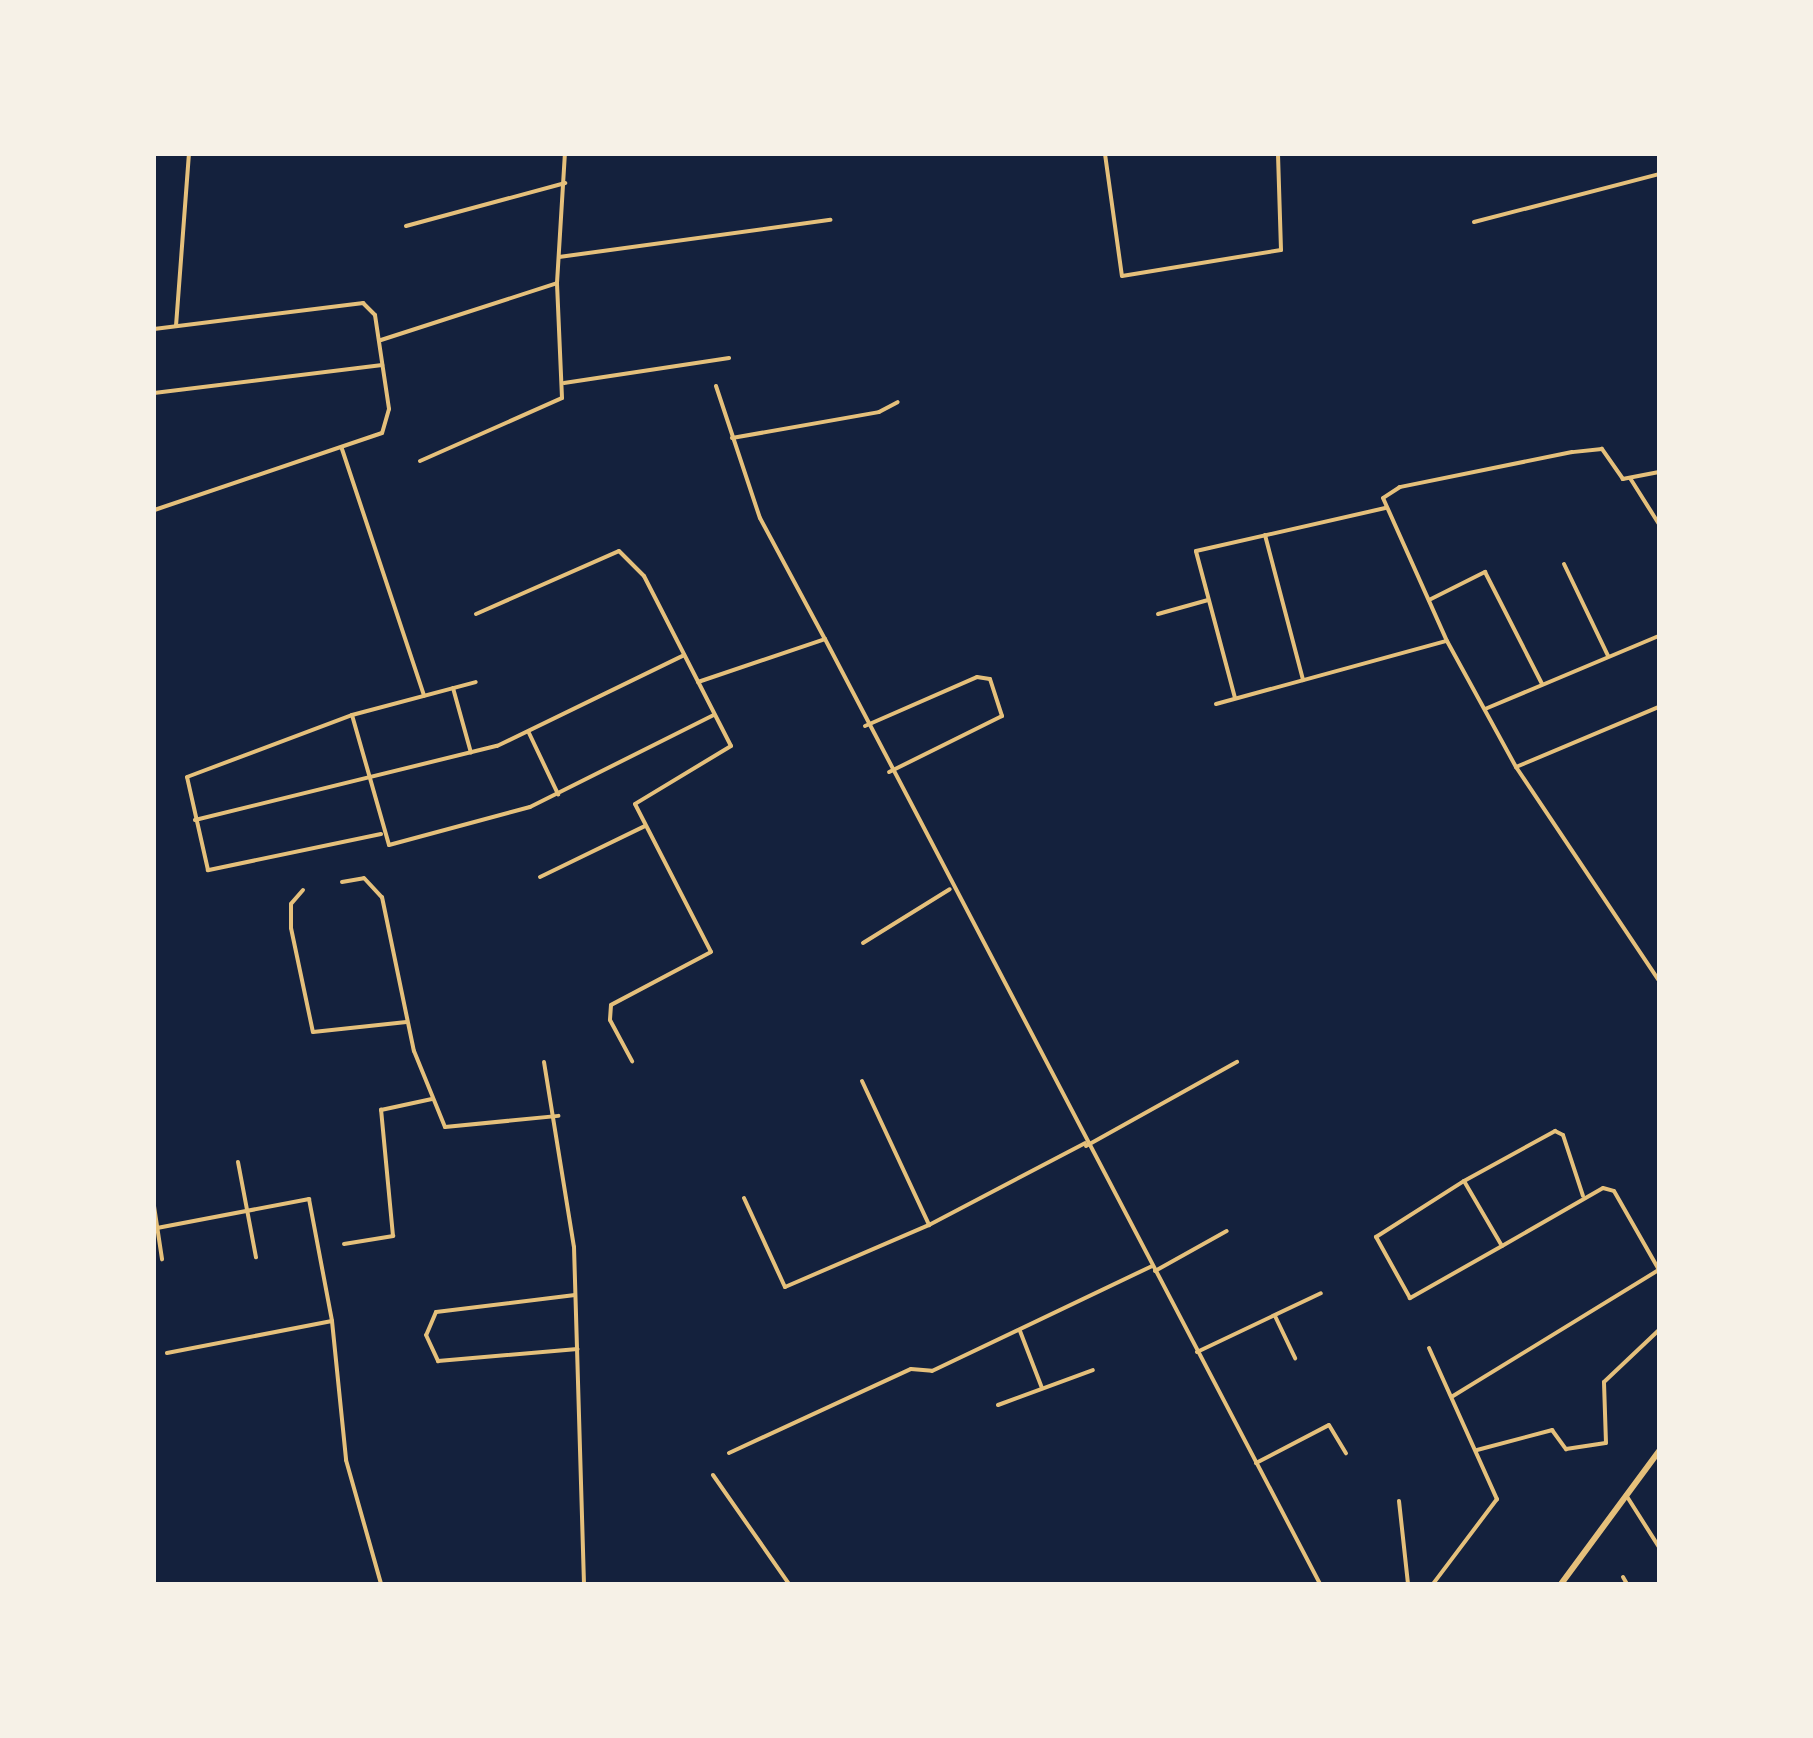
<!DOCTYPE html>
<style>
body{margin:0}
#map{position:relative;width:1813px;height:1738px;overflow:hidden;background:#14213d;font-family:Quicksand,sans-serif}
div>[style]{position:absolute}
[style*='--x']{left:calc(var(--x)*1px);top:calc(var(--y)*1px);width:calc(var(--w)*1px);rotate:calc(var(--a)*1deg)}
.minor>*{height:4px;margin:-2px;padding:0 2px;transform-origin:2px;border-radius:2px;background:#e5c07b}
.primary>*{height:6px;margin:-3px;padding:0 3px;transform-origin:3px;border-radius:3px;background:#e5c07b}
span{translate:-50% -50%;white-space:nowrap;text-align:center;line-height:1.15;-webkit-text-stroke:8px #f6f1e7;paint-order:stroke}
.frame{position:absolute;inset:0;border:156px solid #f6f1e7;pointer-events:none}
</style>
<div id="map">
<div class="minor">
<div style="--x:1105;--y:154;--w:123;--a:82.1"></div>
<div style="--x:1122;--y:276;--w:161;--a:-9.3"></div>
<div style="--x:1281;--y:250;--w:96;--a:-91.8"></div>
<div style="--x:1474;--y:222;--w:191;--a:-14.5"></div>
<div style="--x:406;--y:226;--w:165;--a:-15.1"></div>
<div style="--x:559;--y:257;--w:274;--a:-7.8"></div>
<div style="--x:176;--y:326;--w:172;--a:-85.7"></div>
<div style="--x:154;--y:329;--w:211;--a:-7.1"></div>
<div style="--x:363;--y:303;--w:17;--a:45"></div>
<div style="--x:375;--y:315;--w:95;--a:81.5"></div>
<div style="--x:389;--y:409;--w:25;--a:106"></div>
<div style="--x:382;--y:433;--w:241;--a:161.3"></div>
<div style="--x:381;--y:340;--w:185;--a:-17.9"></div>
<div style="--x:564;--y:383;--w:167;--a:-8.6"></div>
<div style="--x:716;--y:386;--w:139;--a:71.6"></div>
<div style="--x:760;--y:518;--w:137;--a:61.8"></div>
<div style="--x:154;--y:393;--w:230;--a:-7"></div>
<div style="--x:732;--y:438;--w:149;--a:-10"></div>
<div style="--x:879;--y:412;--w:21;--a:-28"></div>
<div style="--x:342;--y:449;--w:260;--a:71.6"></div>
<div style="--x:420;--y:461;--w:155;--a:-23.9"></div>
<div style="--x:562;--y:398;--w:115;--a:-92.5"></div>
<div style="--x:557;--y:283;--w:129;--a:-86.5"></div>
<div style="--x:1659;--y:472;--w:37;--a:169"></div>
<div style="--x:1623;--y:479;--w:37;--a:-125"></div>
<div style="--x:1602;--y:449;--w:30;--a:174"></div>
<div style="--x:1572;--y:452;--w:176;--a:168.5"></div>
<div style="--x:1400;--y:487;--w:20;--a:147"></div>
<div style="--x:1383;--y:498;--w:157;--a:65.9"></div>
<div style="--x:1447;--y:641;--w:144;--a:61.3"></div>
<div style="--x:1516;--y:767;--w:257;--a:56.2"></div>
<div style="--x:1630;--y:478;--w:54;--a:57.8"></div>
<div style="--x:1265;--y:535;--w:150;--a:75.3"></div>
<div style="--x:1564;--y:564;--w:102;--a:64.4"></div>
<div style="--x:1429;--y:600;--w:63;--a:-26.6"></div>
<div style="--x:1485;--y:572;--w:126;--a:63"></div>
<div style="--x:476;--y:614;--w:156;--a:-23.8"></div>
<div style="--x:619;--y:551;--w:35;--a:45"></div>
<div style="--x:644;--y:576;--w:191;--a:62.9"></div>
<div style="--x:731;--y:746;--w:112;--a:148.9"></div>
<div style="--x:635;--y:804;--w:166;--a:62.8"></div>
<div style="--x:711;--y:952;--w:113;--a:152.1"></div>
<div style="--x:611;--y:1005;--w:15;--a:94"></div>
<div style="--x:610;--y:1020;--w:47;--a:61.8"></div>
<div style="--x:1158;--y:614;--w:52;--a:-15.6"></div>
<div style="--x:698;--y:682;--w:134;--a:-18.7"></div>
<div style="--x:825;--y:639;--w:1067;--a:62.35"></div>
<div style="--x:453;--y:688;--w:67;--a:74.5"></div>
<div style="--x:1235;--y:698;--w:152;--a:-104.9"></div>
<div style="--x:1196;--y:551;--w:194;--a:-12.8"></div>
<div style="--x:1216;--y:704;--w:239;--a:-15.3"></div>
<div style="--x:1485;--y:709;--w:189;--a:-22.8"></div>
<div style="--x:352;--y:715;--w:135;--a:74.1"></div>
<div style="--x:389;--y:845;--w:146;--a:-15.1"></div>
<div style="--x:530;--y:807;--w:206;--a:-26.6"></div>
<div style="--x:865;--y:726;--w:122;--a:-23.6"></div>
<div style="--x:977;--y:677;--w:13;--a:9"></div>
<div style="--x:990;--y:679;--w:39;--a:72"></div>
<div style="--x:1002;--y:716;--w:126;--a:153.6"></div>
<div style="--x:529;--y:733;--w:68;--a:64.6"></div>
<div style="--x:1516;--y:767;--w:155;--a:-22.8"></div>
<div style="--x:195;--y:820;--w:311;--a:-13.8"></div>
<div style="--x:497;--y:746;--w:208;--a:-25.9"></div>
<div style="--x:381;--y:834;--w:177;--a:168.2"></div>
<div style="--x:208;--y:870;--w:95;--a:-102.7"></div>
<div style="--x:187;--y:777;--w:176;--a:-20.6"></div>
<div style="--x:352;--y:715;--w:128;--a:-14.9"></div>
<div style="--x:540;--y:877;--w:117;--a:-25.9"></div>
<div style="--x:342;--y:882;--w:22;--a:-10"></div>
<div style="--x:364;--y:878;--w:26;--a:47"></div>
<div style="--x:382;--y:897;--w:157;--a:78.3"></div>
<div style="--x:414;--y:1051;--w:82;--a:67.8"></div>
<div style="--x:445;--y:1127;--w:114;--a:-5.6"></div>
<div style="--x:303;--y:890;--w:18;--a:131"></div>
<div style="--x:291;--y:904;--w:24;--a:90"></div>
<div style="--x:291;--y:928;--w:106;--a:78.1"></div>
<div style="--x:313;--y:1032;--w:94;--a:-6.1"></div>
<div style="--x:863;--y:943;--w:102;--a:-31.8"></div>
<div style="--x:544;--y:1062;--w:187;--a:80.8"></div>
<div style="--x:574;--y:1247;--w:337;--a:88.3"></div>
<div style="--x:862;--y:1081;--w:159;--a:65"></div>
<div style="--x:1086;--y:1146;--w:173;--a:-29.1"></div>
<div style="--x:238;--y:1162;--w:97;--a:79.3"></div>
<div style="--x:1464;--y:1181;--w:75;--a:59.7"></div>
<div style="--x:1502;--y:1246;--w:106;--a:150.5"></div>
<div style="--x:1410;--y:1298;--w:70;--a:-119.1"></div>
<div style="--x:1376;--y:1237;--w:104;--a:-32.5"></div>
<div style="--x:1464;--y:1181;--w:104;--a:-28.8"></div>
<div style="--x:1555;--y:1131;--w:9;--a:27"></div>
<div style="--x:1563;--y:1135;--w:64;--a:71.8"></div>
<div style="--x:744;--y:1198;--w:98;--a:65.3"></div>
<div style="--x:785;--y:1287;--w:157;--a:-23.3"></div>
<div style="--x:929;--y:1225;--w:176;--a:-27.7"></div>
<div style="--x:154;--y:1206;--w:54;--a:81.4"></div>
<div style="--x:157;--y:1228;--w:155;--a:-10.8"></div>
<div style="--x:309;--y:1199;--w:124;--a:79.3"></div>
<div style="--x:332;--y:1321;--w:140;--a:84.2"></div>
<div style="--x:346;--y:1460;--w:129;--a:74.2"></div>
<div style="--x:344;--y:1244;--w:50;--a:-9.3"></div>
<div style="--x:393;--y:1236;--w:127;--a:-95.4"></div>
<div style="--x:381;--y:1110;--w:52;--a:-12.2"></div>
<div style="--x:1502;--y:1246;--w:116;--a:-29.9"></div>
<div style="--x:1603;--y:1188;--w:11;--a:15"></div>
<div style="--x:1614;--y:1191;--w:91;--a:60.3"></div>
<div style="--x:1155;--y:1271;--w:82;--a:-29.1"></div>
<div style="--x:575;--y:1295;--w:140;--a:173"></div>
<div style="--x:436;--y:1312;--w:25;--a:113"></div>
<div style="--x:426;--y:1335;--w:29;--a:65"></div>
<div style="--x:438;--y:1361;--w:140;--a:-4.9"></div>
<div style="--x:1275;--y:1316;--w:47;--a:64.5"></div>
<div style="--x:1020;--y:1331;--w:61;--a:68.9"></div>
<div style="--x:1429;--y:1348;--w:166;--a:65.8"></div>
<div style="--x:1497;--y:1499;--w:106;--a:127"></div>
<div style="--x:1197;--y:1352;--w:137;--a:-25.4"></div>
<div style="--x:167;--y:1353;--w:168;--a:-11"></div>
<div style="--x:1453;--y:1396;--w:241;--a:-31.5"></div>
<div style="--x:998;--y:1405;--w:101;--a:-20.2"></div>
<div style="--x:1477;--y:1450;--w:78;--a:-14.9"></div>
<div style="--x:1552;--y:1430;--w:24;--a:54"></div>
<div style="--x:1566;--y:1449;--w:40;--a:-8.5"></div>
<div style="--x:1606;--y:1443;--w:61;--a:-91.9"></div>
<div style="--x:1604;--y:1382;--w:76;--a:-43.4"></div>
<div style="--x:729;--y:1453;--w:200;--a:-24.8"></div>
<div style="--x:911;--y:1369;--w:21;--a:5"></div>
<div style="--x:932;--y:1371;--w:244;--a:-25.5"></div>
<div style="--x:1256;--y:1463;--w:82;--a:-27.5"></div>
<div style="--x:1329;--y:1425;--w:33;--a:59"></div>
<div style="--x:713;--y:1475;--w:133;--a:55.1"></div>
<div style="--x:1626;--y:1495;--w:62;--a:57.6"></div>
<div style="--x:1399;--y:1501;--w:83;--a:83.8"></div>
<div style="--x:1623;--y:1577;--w:8;--a:60"></div>
</div>
<div class="primary">
<div style="--x:1561;--y:1584;--w:165;--a:-53.6"></div>
</div>
<div class="frame"></div>
</div>
